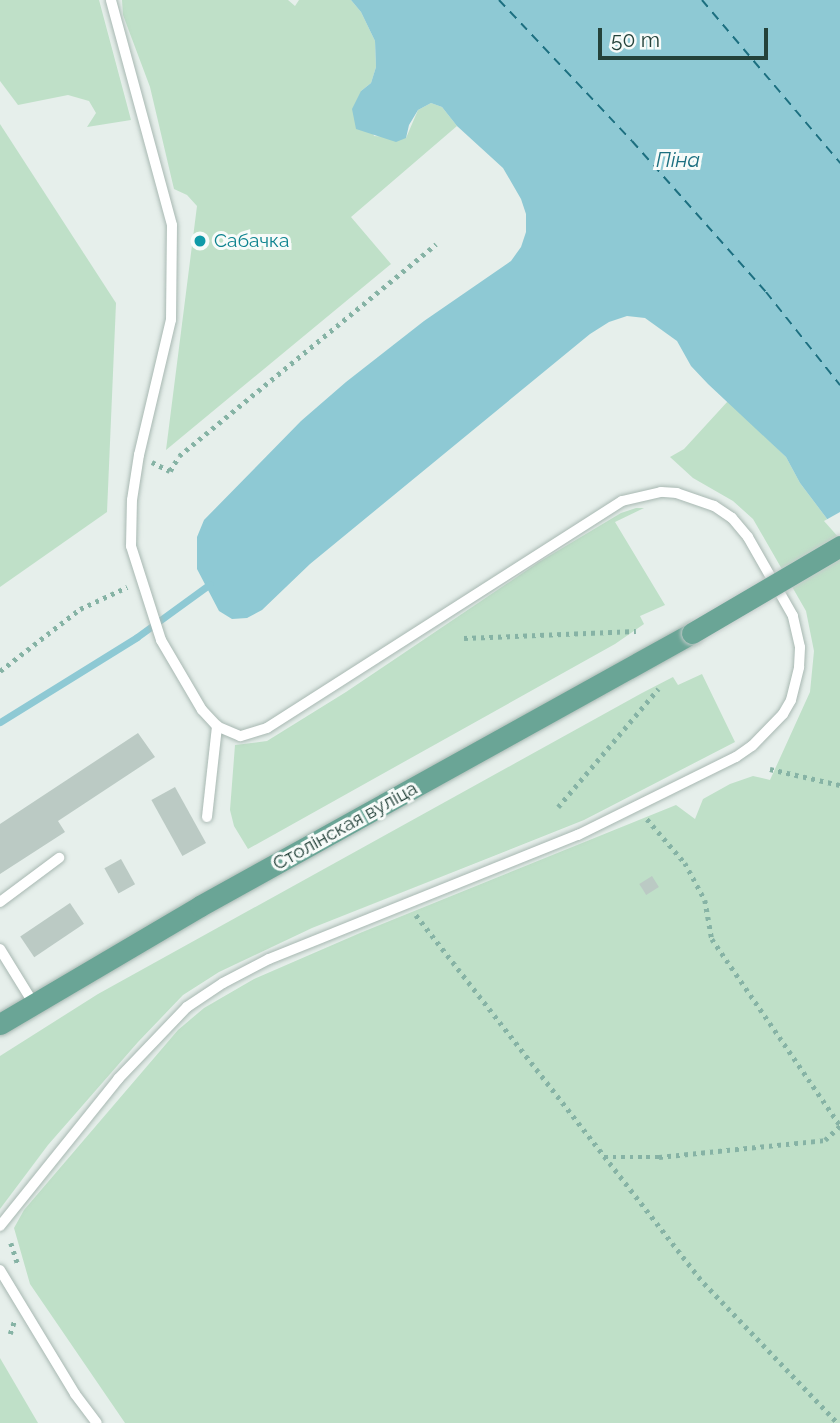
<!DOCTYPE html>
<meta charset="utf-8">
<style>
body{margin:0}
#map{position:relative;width:840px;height:1423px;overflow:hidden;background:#e6efeb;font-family:Raleway,sans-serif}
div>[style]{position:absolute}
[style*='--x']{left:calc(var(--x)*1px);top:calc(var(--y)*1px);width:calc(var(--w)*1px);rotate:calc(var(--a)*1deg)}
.green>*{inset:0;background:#bfe0c8}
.water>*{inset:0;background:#8ec9d4}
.pier>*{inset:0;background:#e6efeb}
.stream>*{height:7px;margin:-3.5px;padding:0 3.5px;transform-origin:3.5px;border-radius:3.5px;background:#8ec9d4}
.ferry>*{height:2px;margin-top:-1px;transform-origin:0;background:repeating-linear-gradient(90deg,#1c6f80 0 9px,transparent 0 16px)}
.building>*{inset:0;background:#bbcac4;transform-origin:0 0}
.path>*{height:4.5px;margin-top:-2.25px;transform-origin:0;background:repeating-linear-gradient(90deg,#86b3a5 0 3.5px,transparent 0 8.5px)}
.roads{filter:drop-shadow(0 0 2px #a8b8b2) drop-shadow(0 0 2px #a8b8b2)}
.service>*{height:10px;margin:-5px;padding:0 5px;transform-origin:5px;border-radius:5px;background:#fff}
.primary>*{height:21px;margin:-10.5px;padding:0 10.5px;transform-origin:10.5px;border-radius:10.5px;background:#6aa596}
.bridges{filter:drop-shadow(0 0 2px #c2cac8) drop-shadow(0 0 2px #c2cac8)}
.primary-bridge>*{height:21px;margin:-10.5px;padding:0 10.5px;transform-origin:10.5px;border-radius:10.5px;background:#6aa596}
.dots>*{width:19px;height:19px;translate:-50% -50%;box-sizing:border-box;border:4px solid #f7fbf9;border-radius:50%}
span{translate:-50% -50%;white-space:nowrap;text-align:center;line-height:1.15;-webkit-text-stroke:6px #f7fbf9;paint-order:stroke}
.culture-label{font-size:19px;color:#0d838f}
.left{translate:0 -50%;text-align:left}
.street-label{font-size:19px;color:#24423a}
.water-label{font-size:21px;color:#1c6f80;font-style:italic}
.scale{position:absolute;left:598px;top:28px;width:170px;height:32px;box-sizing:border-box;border:4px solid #24423a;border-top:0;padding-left:9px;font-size:21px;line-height:24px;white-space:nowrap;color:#24423a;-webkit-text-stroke:5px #f7fbf9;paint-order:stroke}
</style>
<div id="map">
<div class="green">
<div style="clip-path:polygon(0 0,99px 0,131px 120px,87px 127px,96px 113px,89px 101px,68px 95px,18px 105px,0 81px)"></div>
<div style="clip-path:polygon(122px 0,288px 0,295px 6px,299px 0,351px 0,361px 12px,375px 41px,376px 67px,371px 83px,361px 91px,374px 136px,406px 138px,418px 110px,431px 103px,442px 107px,457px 126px,351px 217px,391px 264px,166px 450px,197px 206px,187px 195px,174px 189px,150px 87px,123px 15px)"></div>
<div style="clip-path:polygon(0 124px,116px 303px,107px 512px,0 587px)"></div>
<div style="clip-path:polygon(728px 401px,786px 457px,800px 483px,840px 536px,840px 1423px,125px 1423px,30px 1284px,14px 1228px,24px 1210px,178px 1030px,204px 1008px,254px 979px,360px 933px,676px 805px,695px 819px,703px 799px,730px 784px,753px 776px,770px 780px,810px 692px,814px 651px,806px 611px,753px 519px,733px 501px,693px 478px,670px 457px,684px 449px)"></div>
<div style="clip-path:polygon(636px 508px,644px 508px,615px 522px,665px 605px,640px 616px,644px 624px,615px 644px,248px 849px,234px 826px,230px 810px,235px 745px,267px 741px,346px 692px,539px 562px,621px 513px)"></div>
<div style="clip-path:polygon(702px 674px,735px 742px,584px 820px,312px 928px,219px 972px,183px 995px,138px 1042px,48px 1145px,0 1209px,0 1056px,98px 994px,642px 693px,673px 677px,678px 685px)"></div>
<div style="clip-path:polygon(0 1358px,38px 1423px,0 1423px)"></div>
</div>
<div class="water">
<div style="clip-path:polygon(351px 0,840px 0,840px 536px,800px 483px,786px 457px,708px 384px,691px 366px,677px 341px,645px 318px,627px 316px,609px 322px,590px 334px,310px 564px,262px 610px,247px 618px,232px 619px,219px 611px,197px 569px,197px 537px,204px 520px,301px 421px,346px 382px,424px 321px,511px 261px,521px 247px,526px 232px,526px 214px,521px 199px,503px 168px,457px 126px,442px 107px,431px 103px,418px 110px,409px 125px,406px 138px,396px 142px,356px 129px,352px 109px,361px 91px,371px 83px,376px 67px,375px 41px,361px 12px)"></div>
</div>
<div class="pier">
<div style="clip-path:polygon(840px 512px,840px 539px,824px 521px)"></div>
</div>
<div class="stream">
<div style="--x:0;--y:722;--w:161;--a:-31.8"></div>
<div style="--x:137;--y:637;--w:90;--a:-36"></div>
</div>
<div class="ferry">
<div style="--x:499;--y:0;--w:194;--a:46.7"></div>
<div style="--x:632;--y:141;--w:202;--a:48.4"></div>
<div style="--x:766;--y:292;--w:119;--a:51.5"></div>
<div style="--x:702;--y:0;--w:214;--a:49.7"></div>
</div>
<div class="building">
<div style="clip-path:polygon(138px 733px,155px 757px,58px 821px,65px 832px,0 874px,0 824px)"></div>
<div style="left:175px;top:787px;width:64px;height:27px;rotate:61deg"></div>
<div style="left:121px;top:859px;width:29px;height:19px;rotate:61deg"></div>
<div style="left:652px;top:876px;width:13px;height:15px;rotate:58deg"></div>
<div style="left:70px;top:903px;width:25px;height:60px;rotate:56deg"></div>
</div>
<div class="path">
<div style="--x:152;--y:462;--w:20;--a:27"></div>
<div style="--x:170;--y:471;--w:17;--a:-59"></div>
<div style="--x:179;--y:456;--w:333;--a:-39.5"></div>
<div style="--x:464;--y:638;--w:172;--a:-2.3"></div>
<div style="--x:0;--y:671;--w:101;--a:-37.8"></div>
<div style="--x:80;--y:609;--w:52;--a:-25.1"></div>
<div style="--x:770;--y:769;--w:72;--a:12.9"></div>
<div style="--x:558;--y:807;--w:155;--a:-49.7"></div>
<div style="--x:647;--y:819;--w:58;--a:49.2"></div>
<div style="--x:685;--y:863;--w:42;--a:61.6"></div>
<div style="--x:705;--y:900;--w:40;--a:80"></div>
<div style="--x:712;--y:939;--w:226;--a:55.5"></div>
<div style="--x:416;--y:915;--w:467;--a:52"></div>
<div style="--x:704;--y:1283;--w:194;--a:46.3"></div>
<div style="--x:604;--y:1157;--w:55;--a:0"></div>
<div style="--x:659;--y:1157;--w:167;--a:-5.8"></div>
<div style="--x:825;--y:1140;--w:21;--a:-43"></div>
<div style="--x:11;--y:1243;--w:23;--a:72"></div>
<div style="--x:10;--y:1334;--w:13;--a:-72"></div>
</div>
<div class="roads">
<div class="service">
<div style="--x:207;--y:817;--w:92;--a:-83.7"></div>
<div style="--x:0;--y:902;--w:74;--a:-36.7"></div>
<div style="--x:0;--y:949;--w:65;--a:58.3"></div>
<div style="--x:0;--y:1226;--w:189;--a:-51.2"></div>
<div style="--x:118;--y:1079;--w:100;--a:-46.2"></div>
<div style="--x:187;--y:1007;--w:43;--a:-33.7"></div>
<div style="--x:223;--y:983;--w:52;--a:-27.6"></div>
<div style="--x:269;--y:959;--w:333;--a:-21.9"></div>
<div style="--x:578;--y:835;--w:176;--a:-26.3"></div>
<div style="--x:736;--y:757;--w:19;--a:-35"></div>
<div style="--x:752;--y:746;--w:45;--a:-45.9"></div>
<div style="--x:783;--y:714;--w:16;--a:-60"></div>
<div style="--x:791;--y:700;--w:34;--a:-76"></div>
<div style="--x:799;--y:667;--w:20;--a:-87"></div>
<div style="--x:800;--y:647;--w:32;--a:-103"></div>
<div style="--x:793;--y:616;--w:91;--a:-119.7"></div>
<div style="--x:748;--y:537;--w:25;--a:-130"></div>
<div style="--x:732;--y:518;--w:22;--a:-146"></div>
<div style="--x:714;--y:506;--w:39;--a:-161"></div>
<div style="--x:677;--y:493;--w:16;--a:-176"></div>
<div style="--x:661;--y:492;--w:40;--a:167"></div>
<div style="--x:622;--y:501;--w:421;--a:147.4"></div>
<div style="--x:267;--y:728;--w:28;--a:163"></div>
<div style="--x:240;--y:736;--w:25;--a:-157"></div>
<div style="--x:217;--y:726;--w:22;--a:-133"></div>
<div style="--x:202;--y:710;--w:81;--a:-120.4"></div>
<div style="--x:161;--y:640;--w:99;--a:-107.7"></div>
<div style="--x:131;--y:546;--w:46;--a:-88.8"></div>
<div style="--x:132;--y:500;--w:46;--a:-81.2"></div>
<div style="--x:139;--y:455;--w:139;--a:-76.7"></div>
<div style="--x:171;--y:320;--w:95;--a:-89.4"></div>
<div style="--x:172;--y:225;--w:233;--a:-105.2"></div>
<div style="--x:0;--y:1270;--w:145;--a:58.8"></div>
<div style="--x:75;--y:1394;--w:36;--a:53"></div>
</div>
<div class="primary">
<div style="--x:0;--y:1024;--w:232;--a:-30.5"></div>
<div style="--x:200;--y:906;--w:563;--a:-29.02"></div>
</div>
</div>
<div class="bridges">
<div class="primary-bridge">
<div style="--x:692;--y:633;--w:172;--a:-30.4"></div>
</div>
</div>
<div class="dots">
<div style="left:200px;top:241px;background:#0f9aa8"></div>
</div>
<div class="culture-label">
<span class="left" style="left:214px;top:241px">Сабачка</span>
</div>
<div class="street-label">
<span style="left:345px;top:826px;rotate:-29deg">Столінская вуліца</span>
</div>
<div class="water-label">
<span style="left:678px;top:160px">Піна</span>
</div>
<div class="scale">50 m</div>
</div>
